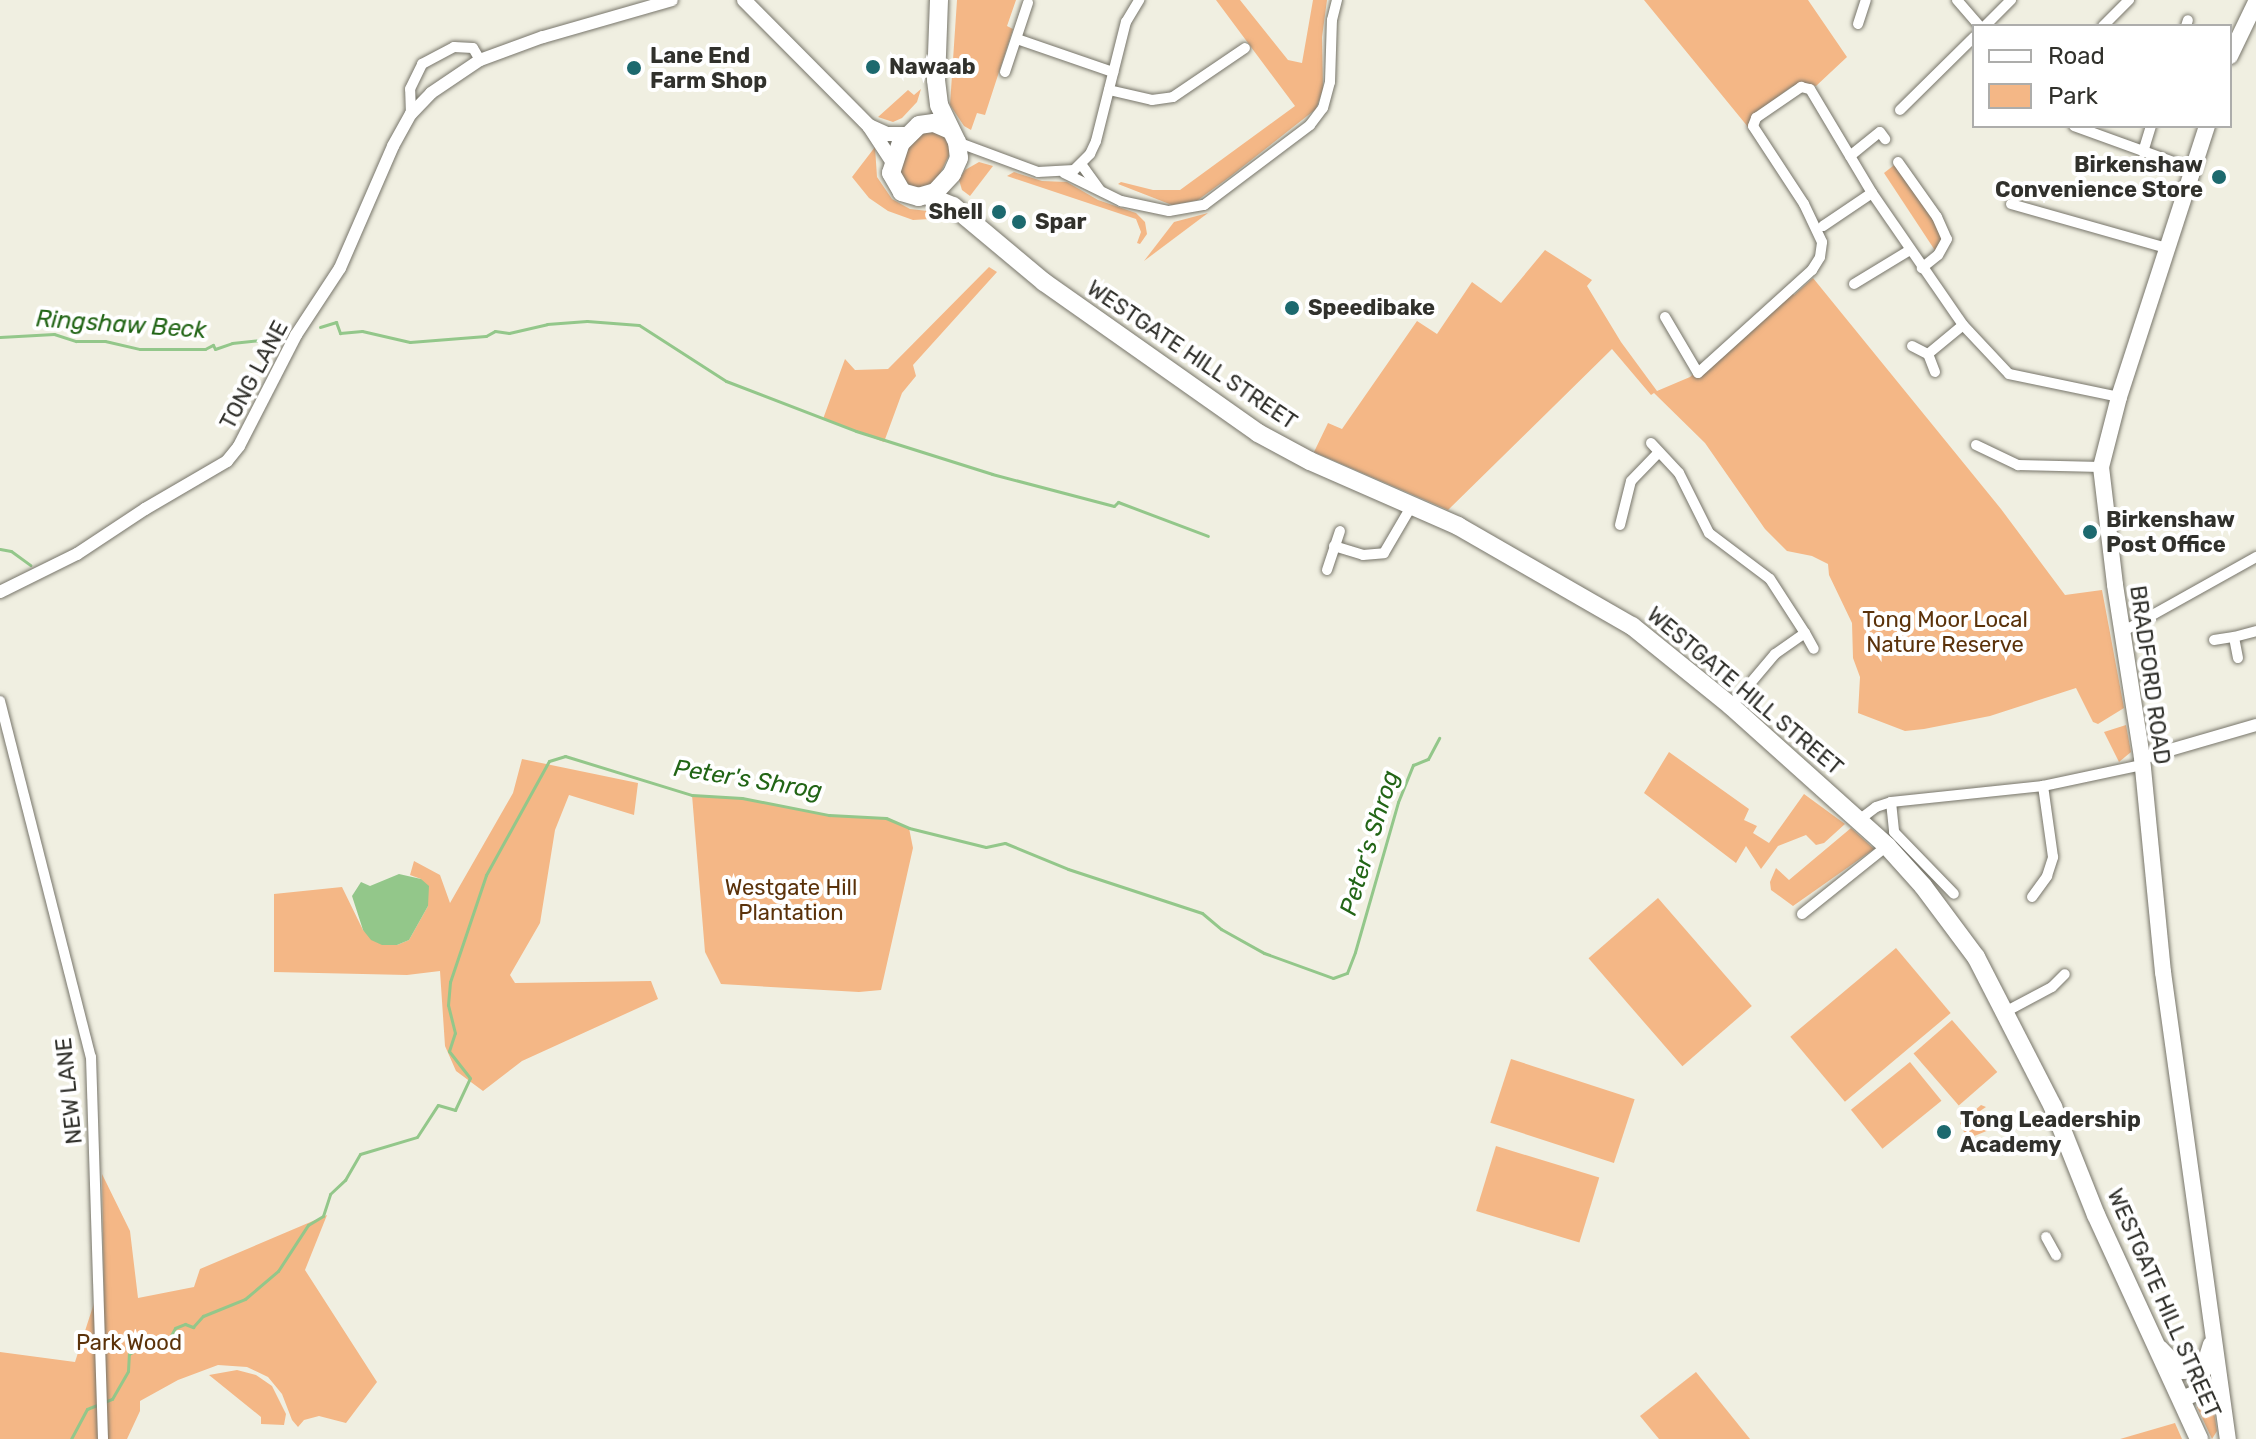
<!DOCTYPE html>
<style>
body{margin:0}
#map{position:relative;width:2256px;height:1439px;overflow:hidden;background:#f0efe1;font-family:Rubik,sans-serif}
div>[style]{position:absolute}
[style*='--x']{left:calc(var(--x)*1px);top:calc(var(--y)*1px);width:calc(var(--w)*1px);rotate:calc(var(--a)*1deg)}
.green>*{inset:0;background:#f4b786;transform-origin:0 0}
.water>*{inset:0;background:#93c78a}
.stream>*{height:3px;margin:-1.5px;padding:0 1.5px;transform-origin:1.5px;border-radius:1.5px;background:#93c78a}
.roads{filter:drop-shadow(0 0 2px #77756a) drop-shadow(0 0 2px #77756a)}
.minor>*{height:10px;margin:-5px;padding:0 5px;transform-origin:5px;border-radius:5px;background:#fff}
.tertiary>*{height:12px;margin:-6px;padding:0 6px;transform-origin:6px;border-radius:6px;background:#fff}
.secondary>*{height:14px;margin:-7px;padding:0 7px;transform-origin:7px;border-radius:7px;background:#fff}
.primary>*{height:16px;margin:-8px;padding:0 8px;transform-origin:8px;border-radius:8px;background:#fff}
.trunk>*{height:18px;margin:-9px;padding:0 9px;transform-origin:9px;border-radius:9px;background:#fff}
.dots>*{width:22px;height:22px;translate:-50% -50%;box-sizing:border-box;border:4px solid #fff;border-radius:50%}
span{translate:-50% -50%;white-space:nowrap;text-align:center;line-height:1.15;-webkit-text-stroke:8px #fff;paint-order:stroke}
.poi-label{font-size:22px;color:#31312c;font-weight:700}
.left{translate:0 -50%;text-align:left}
.right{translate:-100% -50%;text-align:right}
.street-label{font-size:22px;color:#31312c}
.park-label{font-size:22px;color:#5b320a}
.water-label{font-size:24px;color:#226516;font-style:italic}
.legend{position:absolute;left:1972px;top:24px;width:260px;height:104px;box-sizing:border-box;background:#fff;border:2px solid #adadab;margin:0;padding:10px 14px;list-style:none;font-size:24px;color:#31312c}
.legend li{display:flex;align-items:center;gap:16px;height:40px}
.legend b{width:40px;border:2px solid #adadab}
</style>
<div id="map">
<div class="green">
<div style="clip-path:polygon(957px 0,1016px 0,1007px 26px,1013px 29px,985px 115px,977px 113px,971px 130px,964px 126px,950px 105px)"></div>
<div style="clip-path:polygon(1216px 0,1240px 0,1288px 60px,1302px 63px,1313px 0,1327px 0,1322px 37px,1323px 89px,1316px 109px,1231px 176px,1198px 200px,1172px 205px,1118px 184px,1121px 182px,1153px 190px,1180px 190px,1295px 106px)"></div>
<div style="clip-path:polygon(1644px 0,1808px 0,1847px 57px,1816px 86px,1803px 83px,1791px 87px,1754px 115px,1748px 127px)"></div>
<div style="clip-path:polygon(921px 89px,917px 102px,902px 118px,893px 122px,878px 117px,908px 90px,914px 95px)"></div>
<div style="clip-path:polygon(931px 131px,945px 137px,951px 151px,936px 182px,921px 189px,907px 184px,900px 171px,903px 153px,921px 134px)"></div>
<div style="clip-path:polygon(875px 147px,877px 177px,892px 199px,910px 209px,937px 212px,947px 218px,913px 220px,888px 211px,869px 198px,852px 177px)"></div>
<div style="clip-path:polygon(979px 162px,993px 166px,970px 196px,962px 190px,959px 180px,965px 170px)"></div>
<div style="clip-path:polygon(1898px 162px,1947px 239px,1938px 255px,1884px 173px)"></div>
<div style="clip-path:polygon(1014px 172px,1042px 181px,1067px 182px,1098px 200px,1136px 213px,1145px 222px,1147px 234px,1140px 244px,1137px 243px,1141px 232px,1136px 219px,1007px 176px)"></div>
<div style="clip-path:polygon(1208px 213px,1144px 261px,1174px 222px)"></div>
<div style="clip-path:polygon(1545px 250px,1592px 280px,1587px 286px,1621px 342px,1657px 391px,1690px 377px,1787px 287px,1794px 295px,1813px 278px,2001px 509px,2065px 595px,2102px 590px,2124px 708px,2098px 724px,2093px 722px,2076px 688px,1990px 716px,1924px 729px,1905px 731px,1858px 713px,1860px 677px,1853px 658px,1852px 623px,1829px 575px,1828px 564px,1812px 556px,1787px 551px,1765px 529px,1705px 443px,1654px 393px,1651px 395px,1612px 349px,1448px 510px,1314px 452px,1328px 423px,1342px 429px,1417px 321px,1437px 334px,1472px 282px,1501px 303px)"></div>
<div style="clip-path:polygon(989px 267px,997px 272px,913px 365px,916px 376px,902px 393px,884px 442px,823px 419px,845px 359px,855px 370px,888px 369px)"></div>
<div style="clip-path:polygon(2126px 725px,2131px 752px,2119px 762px,2104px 732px)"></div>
<div style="clip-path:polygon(1669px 752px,1749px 809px,1744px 820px,1757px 826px,1753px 833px,1769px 843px,1804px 794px,1845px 824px,1824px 843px,1816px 845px,1806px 835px,1778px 846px,1761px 869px,1746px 846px,1736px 863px,1644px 793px)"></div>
<div style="clip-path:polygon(522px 759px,638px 783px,634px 815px,569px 795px,555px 830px,540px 923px,510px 975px,515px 983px,651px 981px,658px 999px,522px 1061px,483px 1091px,456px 1071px,445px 1046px,440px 971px,407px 975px,274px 972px,274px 894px,342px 887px,363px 930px,382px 944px,397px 945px,409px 940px,428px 906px,421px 879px,410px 875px,414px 861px,440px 875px,450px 903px,513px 793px)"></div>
<div style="clip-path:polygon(692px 795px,742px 798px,829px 815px,886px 818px,909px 828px,913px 848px,881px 990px,859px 992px,721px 984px,705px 952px)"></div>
<div style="clip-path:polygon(1851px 828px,1874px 849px,1793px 906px,1771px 890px,1770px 882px,1776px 868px,1789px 880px)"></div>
<div style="left:1658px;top:898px;width:143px;height:92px;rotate:49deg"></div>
<div style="left:1896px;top:948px;width:85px;height:138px;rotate:50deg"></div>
<div style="left:1952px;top:1020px;width:69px;height:51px;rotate:49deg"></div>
<div style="left:1511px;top:1059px;width:130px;height:67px;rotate:18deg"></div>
<div style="left:1910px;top:1062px;width:50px;height:76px;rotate:51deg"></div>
<div style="clip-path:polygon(1981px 1105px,1986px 1107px,1980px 1111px,1989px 1130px,1967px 1139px,1960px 1123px)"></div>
<div style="left:1496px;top:1146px;width:108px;height:68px;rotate:17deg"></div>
<div style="clip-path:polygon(102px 1174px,130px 1231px,138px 1298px,194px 1287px,200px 1269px,327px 1215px,305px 1270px,377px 1382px,346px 1423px,319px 1416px,304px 1420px,298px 1427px,292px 1420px,282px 1394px,268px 1377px,247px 1367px,218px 1365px,178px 1380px,140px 1401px,140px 1411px,127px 1439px,0 1439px,0 1352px,75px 1362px,95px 1300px,104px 1300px)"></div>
<div style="clip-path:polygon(237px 1370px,256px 1375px,272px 1386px,286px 1414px,284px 1425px,261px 1424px,261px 1417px,209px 1375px)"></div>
<div style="clip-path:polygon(1696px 1372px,1750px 1439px,1659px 1439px,1640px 1416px)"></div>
<div style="clip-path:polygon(2207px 1401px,2213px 1405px,2217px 1431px,2212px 1439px,2197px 1407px)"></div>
<div style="clip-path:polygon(2175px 1423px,2182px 1439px,2120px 1439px)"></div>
</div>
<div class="water">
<div style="clip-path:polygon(399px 874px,421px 879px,429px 886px,428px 906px,409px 940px,397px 945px,382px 945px,371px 940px,363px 930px,352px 896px,361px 882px,370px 886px)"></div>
</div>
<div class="stream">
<div style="--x:320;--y:327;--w:17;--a:-17"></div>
<div style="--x:336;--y:322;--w:12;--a:70"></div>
<div style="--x:340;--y:333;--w:22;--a:-5"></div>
<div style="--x:362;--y:331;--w:49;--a:12.9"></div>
<div style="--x:410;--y:342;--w:76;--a:-4.5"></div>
<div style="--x:486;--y:336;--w:10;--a:-29"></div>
<div style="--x:495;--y:331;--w:14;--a:8"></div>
<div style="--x:509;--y:333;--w:39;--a:-13"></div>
<div style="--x:547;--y:324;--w:40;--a:-4.3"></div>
<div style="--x:587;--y:321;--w:52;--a:4.4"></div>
<div style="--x:639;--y:325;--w:103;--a:32.8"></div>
<div style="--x:726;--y:381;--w:139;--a:21"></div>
<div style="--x:856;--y:431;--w:143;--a:17.5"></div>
<div style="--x:992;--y:474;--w:126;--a:14.7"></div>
<div style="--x:1114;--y:506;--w:6;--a:-45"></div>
<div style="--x:1118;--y:502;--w:96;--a:20.7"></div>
<div style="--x:0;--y:337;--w:54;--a:-3.2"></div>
<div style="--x:54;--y:334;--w:23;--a:18"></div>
<div style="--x:76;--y:341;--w:29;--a:0"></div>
<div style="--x:105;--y:341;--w:36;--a:13"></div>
<div style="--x:140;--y:349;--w:65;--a:0"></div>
<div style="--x:205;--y:349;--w:9;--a:-27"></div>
<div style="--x:213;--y:345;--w:4;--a:63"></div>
<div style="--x:215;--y:349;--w:18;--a:-19"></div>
<div style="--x:232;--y:343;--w:31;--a:-6"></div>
<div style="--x:263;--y:340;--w:24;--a:-33"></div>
<div style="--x:0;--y:549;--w:11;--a:10"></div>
<div style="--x:11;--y:551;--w:24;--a:36"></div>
<div style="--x:71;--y:1439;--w:34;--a:-62"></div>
<div style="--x:87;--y:1409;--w:27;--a:-22"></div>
<div style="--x:112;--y:1399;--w:32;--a:-60"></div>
<div style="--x:128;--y:1371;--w:17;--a:-87"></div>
<div style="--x:129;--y:1354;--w:13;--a:-32"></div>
<div style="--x:140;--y:1347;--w:26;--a:-4"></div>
<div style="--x:166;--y:1345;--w:19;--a:-62"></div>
<div style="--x:175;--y:1328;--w:11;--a:-22"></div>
<div style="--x:185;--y:1324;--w:9;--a:21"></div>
<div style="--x:193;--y:1327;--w:15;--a:-48"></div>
<div style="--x:203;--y:1316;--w:45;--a:-22"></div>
<div style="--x:245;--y:1299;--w:43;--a:-40.3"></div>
<div style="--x:278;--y:1271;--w:55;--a:-56.9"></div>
<div style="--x:308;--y:1225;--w:17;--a:-31"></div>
<div style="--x:323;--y:1216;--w:23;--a:-72"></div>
<div style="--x:330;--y:1194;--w:21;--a:-43"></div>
<div style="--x:345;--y:1180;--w:30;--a:-60"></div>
<div style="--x:360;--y:1154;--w:59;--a:-16.6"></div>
<div style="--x:417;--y:1137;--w:38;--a:-57"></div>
<div style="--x:438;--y:1105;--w:18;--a:16"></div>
<div style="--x:455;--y:1110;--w:35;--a:-65"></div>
<div style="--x:470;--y:1078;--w:34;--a:-128"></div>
<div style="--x:449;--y:1051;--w:19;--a:-72"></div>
<div style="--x:455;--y:1033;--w:29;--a:-104"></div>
<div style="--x:448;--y:1005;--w:23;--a:-85"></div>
<div style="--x:450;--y:982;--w:113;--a:-71.4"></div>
<div style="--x:486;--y:875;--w:130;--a:-61.1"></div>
<div style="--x:549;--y:761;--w:17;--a:-17"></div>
<div style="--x:565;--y:756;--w:133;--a:17.1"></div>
<div style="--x:692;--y:795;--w:50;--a:3.4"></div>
<div style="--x:742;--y:798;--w:89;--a:11.1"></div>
<div style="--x:829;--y:815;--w:57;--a:3"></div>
<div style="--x:886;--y:818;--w:25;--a:23"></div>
<div style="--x:909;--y:828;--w:79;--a:13.9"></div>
<div style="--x:986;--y:847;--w:19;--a:-12"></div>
<div style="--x:1005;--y:843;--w:68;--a:22.4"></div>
<div style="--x:1068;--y:869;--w:141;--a:18.2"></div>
<div style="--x:1202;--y:913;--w:25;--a:40"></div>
<div style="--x:1221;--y:929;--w:49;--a:29.2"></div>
<div style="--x:1264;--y:953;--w:73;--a:19.9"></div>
<div style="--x:1333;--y:978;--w:15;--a:-20"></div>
<div style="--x:1347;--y:973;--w:22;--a:-69"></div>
<div style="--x:1355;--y:952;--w:156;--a:-74"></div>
<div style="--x:1398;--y:802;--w:40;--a:-68"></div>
<div style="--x:1413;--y:765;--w:16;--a:-22"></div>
<div style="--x:1428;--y:759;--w:24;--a:-62"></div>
</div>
<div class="roads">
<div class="minor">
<div style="--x:1957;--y:0;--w:35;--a:49"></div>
<div style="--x:1858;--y:24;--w:25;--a:-72"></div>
<div style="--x:1985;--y:26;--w:37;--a:-45"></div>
<div style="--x:2103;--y:26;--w:37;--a:-45"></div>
<div style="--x:2186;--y:26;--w:6;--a:-72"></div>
<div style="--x:1017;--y:39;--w:102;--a:19"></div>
<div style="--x:1005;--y:72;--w:73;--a:-71.6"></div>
<div style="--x:1109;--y:90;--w:44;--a:13.1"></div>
<div style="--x:1152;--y:100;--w:21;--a:-8"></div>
<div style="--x:1173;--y:97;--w:87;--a:-34.2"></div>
<div style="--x:1900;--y:110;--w:104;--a:-44.6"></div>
<div style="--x:411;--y:114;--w:25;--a:-92"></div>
<div style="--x:410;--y:89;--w:28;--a:-64"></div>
<div style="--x:422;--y:64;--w:36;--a:-28"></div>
<div style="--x:454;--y:47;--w:19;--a:3"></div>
<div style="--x:473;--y:48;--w:14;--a:60"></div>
<div style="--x:2074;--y:126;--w:127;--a:19.9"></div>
<div style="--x:957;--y:142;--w:86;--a:20.3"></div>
<div style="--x:1038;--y:172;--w:36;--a:-3"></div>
<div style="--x:1074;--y:170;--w:23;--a:-45"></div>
<div style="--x:1090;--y:154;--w:14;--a:-65"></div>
<div style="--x:1096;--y:141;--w:123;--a:-75.9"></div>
<div style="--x:1126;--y:22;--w:26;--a:-59"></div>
<div style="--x:2143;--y:152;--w:27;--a:-73"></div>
<div style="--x:1850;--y:156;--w:38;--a:-39"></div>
<div style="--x:1880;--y:132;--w:9;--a:54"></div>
<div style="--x:1898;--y:162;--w:67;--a:54.7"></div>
<div style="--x:1937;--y:217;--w:24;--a:66"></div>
<div style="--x:1947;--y:239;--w:18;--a:119"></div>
<div style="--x:1938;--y:255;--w:21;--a:141"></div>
<div style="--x:1081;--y:164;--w:32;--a:54"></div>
<div style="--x:1064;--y:173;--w:64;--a:26.2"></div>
<div style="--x:1121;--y:201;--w:49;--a:11.8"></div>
<div style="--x:1169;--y:211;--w:36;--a:-10"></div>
<div style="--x:1204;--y:205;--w:133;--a:-37"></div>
<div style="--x:1310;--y:125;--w:21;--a:-53"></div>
<div style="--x:1323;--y:108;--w:27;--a:-75"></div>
<div style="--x:1330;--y:82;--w:62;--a:-88.2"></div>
<div style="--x:1332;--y:20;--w:21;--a:-76"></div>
<div style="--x:2011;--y:204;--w:162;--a:15.8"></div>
<div style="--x:1823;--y:226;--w:59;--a:-34"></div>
<div style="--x:1854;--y:284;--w:66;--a:-31.3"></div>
<div style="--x:1665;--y:317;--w:65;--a:59.5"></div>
<div style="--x:1698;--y:373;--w:154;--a:-42.1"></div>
<div style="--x:1812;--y:270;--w:15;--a:-58"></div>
<div style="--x:1820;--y:257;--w:15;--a:-82"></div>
<div style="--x:1822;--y:242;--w:42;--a:-115.3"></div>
<div style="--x:1804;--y:204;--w:93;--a:-123.2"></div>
<div style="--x:1753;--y:126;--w:9;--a:-69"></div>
<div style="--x:1756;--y:118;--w:55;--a:-34.6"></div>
<div style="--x:1801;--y:87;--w:9;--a:13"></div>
<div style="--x:1810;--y:89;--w:121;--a:59.2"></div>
<div style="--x:1872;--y:193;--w:160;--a:55.4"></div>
<div style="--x:1963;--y:325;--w:67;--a:46.8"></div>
<div style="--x:2009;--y:374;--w:112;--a:11.8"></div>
<div style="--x:1912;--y:346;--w:18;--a:27"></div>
<div style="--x:1935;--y:372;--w:19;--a:-111"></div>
<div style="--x:1928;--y:354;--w:45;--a:-39.6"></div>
<div style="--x:1651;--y:443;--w:41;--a:47"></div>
<div style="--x:1679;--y:473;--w:67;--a:63.4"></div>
<div style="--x:1709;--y:533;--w:76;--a:37"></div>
<div style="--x:1770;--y:579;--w:64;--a:57.1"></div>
<div style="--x:1805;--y:633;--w:37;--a:145"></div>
<div style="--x:1775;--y:654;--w:68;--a:130.2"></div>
<div style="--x:1976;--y:445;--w:47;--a:25.5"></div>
<div style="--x:2018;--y:465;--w:83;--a:1.4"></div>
<div style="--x:1620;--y:525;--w:45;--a:-76"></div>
<div style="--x:1631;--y:481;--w:40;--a:-46"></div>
<div style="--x:1334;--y:546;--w:30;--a:17"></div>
<div style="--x:1363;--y:555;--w:21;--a:-5"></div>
<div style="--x:1384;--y:553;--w:56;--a:-59.7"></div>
<div style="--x:1327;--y:570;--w:41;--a:-71.6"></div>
<div style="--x:2122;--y:632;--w:154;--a:-29.2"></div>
<div style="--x:1805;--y:633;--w:18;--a:61"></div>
<div style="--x:2214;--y:640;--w:20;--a:-9"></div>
<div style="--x:2238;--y:658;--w:21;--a:-101"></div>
<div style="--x:2234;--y:637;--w:23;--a:-15"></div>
<div style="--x:0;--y:701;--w:367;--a:75.7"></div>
<div style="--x:91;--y:1057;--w:382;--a:88.2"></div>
<div style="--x:1891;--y:802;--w:30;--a:84"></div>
<div style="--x:1894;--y:832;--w:86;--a:45.9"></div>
<div style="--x:1859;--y:820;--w:21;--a:-37"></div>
<div style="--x:1876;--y:807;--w:16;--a:-18"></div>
<div style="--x:1891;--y:802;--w:153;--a:-6"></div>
<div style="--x:2043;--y:786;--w:101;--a:-12"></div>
<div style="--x:2032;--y:897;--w:26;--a:-54"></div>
<div style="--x:2047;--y:876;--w:20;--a:-72"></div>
<div style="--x:2053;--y:857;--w:72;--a:-98"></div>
<div style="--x:1802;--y:914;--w:109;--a:-38.7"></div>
<div style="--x:2005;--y:1012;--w:53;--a:-28"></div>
<div style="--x:2052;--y:987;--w:18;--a:-45"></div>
<div style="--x:2046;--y:1237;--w:21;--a:61"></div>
</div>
<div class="tertiary">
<div style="--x:0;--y:592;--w:86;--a:-26.3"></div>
<div style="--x:77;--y:554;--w:82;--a:-33.5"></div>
<div style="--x:145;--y:509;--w:95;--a:-30.3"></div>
<div style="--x:227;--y:461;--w:19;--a:-51"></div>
<div style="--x:239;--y:446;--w:125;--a:-62.8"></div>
<div style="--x:296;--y:335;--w:80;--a:-56.7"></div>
<div style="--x:340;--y:268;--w:133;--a:-66.5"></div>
<div style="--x:393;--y:146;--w:37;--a:-61"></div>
<div style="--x:411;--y:114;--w:29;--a:-46"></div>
<div style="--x:431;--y:93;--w:59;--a:-34"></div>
<div style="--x:480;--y:60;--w:67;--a:-20.1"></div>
<div style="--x:543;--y:37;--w:134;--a:-16"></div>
<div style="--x:2142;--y:758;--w:119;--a:-16.1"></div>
</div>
<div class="secondary">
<div style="--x:744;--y:0;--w:177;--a:45.2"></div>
<div style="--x:869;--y:126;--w:42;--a:56.7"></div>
<div style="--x:869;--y:126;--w:20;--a:24"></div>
<div style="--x:887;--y:134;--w:21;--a:0"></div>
</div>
<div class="primary">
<div style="--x:2230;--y:56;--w:60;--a:-64.3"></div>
<div style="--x:2207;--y:126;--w:285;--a:108"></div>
<div style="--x:2119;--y:397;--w:72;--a:104.4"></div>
<div style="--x:2101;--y:467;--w:119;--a:83.2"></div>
<div style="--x:2115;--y:585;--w:175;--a:81.1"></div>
<div style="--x:2142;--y:758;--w:215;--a:84.4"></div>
<div style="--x:2163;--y:972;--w:472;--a:82.1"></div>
<div style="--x:2160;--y:1348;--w:32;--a:46"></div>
<div style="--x:2182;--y:1371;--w:22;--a:-3"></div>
<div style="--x:2182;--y:1399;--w:15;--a:-23"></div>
<div style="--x:2196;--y:1393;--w:51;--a:-73"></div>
</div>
<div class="trunk">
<div style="--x:939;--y:0;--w:80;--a:92.1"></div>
<div style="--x:936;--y:80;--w:25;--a:83"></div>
<div style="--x:939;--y:105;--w:41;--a:64.1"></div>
<div style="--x:957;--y:142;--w:16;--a:83"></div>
<div style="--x:959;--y:158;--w:17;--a:114"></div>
<div style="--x:952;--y:174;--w:25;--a:133"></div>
<div style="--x:935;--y:192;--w:17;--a:163"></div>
<div style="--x:919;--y:197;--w:18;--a:-164"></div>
<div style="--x:902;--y:192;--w:22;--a:-120"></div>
<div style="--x:891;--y:173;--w:32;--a:-72"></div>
<div style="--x:901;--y:143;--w:25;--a:-45"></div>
<div style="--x:919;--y:125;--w:15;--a:-8"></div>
<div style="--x:934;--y:123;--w:15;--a:23"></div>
<div style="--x:928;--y:196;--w:27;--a:22"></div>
<div style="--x:953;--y:206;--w:119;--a:39.9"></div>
<div style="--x:1044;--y:282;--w:262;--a:35.2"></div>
<div style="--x:1258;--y:433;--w:59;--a:28.3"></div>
<div style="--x:1310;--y:461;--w:162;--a:23.7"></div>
<div style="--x:1458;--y:526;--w:201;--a:29.9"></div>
<div style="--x:1632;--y:626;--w:127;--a:38.9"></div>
<div style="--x:1731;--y:706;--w:210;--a:41.9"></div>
<div style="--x:1887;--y:846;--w:54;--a:48"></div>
<div style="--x:1923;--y:886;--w:89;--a:53.3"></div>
<div style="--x:1976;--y:957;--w:169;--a:62.8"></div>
<div style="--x:2053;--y:1107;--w:116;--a:68.3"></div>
<div style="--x:2096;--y:1215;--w:247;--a:65.3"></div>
</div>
</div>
<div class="dots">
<div style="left:873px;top:67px;background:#1c696e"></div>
<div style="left:634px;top:68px;background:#1c696e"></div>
<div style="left:2219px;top:177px;background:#1c696e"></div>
<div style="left:999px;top:212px;background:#1c696e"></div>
<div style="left:1019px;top:222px;background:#1c696e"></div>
<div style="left:1292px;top:308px;background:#1c696e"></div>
<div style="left:2090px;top:532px;background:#1c696e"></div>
<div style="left:1944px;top:1132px;background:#1c696e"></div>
</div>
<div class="poi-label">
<span class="left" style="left:650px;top:68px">Lane End<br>Farm Shop</span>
<span class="left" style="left:889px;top:67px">Nawaab</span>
<span class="right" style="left:2203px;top:177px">Birkenshaw<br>Convenience Store</span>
<span class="right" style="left:983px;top:212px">Shell</span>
<span class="left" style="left:1035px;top:222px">Spar</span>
<span class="left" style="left:1308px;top:308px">Speedibake</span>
<span class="left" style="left:2106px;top:532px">Birkenshaw<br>Post Office</span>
<span class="left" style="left:1960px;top:1132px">Tong Leadership<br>Academy</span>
</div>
<div class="street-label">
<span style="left:1192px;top:355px;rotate:34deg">WESTGATE HILL STREET</span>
<span style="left:254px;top:375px;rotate:-62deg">TONG LANE</span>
<span style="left:2150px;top:675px;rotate:82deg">BRADFORD ROAD</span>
<span style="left:1745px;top:691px;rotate:40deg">WESTGATE HILL STREET</span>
<span style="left:69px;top:1091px;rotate:-96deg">NEW LANE</span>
<span style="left:2164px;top:1303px;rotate:66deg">WESTGATE HILL STREET</span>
</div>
<div class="park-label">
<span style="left:1945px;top:632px">Tong Moor Local<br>Nature Reserve</span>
<span style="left:791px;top:900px">Westgate Hill<br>Plantation</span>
<span style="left:129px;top:1343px">Park Wood</span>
</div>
<div class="water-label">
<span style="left:121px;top:325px;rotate:4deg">Ringshaw Beck</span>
<span style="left:748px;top:780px;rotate:9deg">Peter's Shrog</span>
<span style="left:1370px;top:843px;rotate:-73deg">Peter's Shrog</span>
</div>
<ul class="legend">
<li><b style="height:10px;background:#fff"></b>Road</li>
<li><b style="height:22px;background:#f4b786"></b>Park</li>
</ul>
</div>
